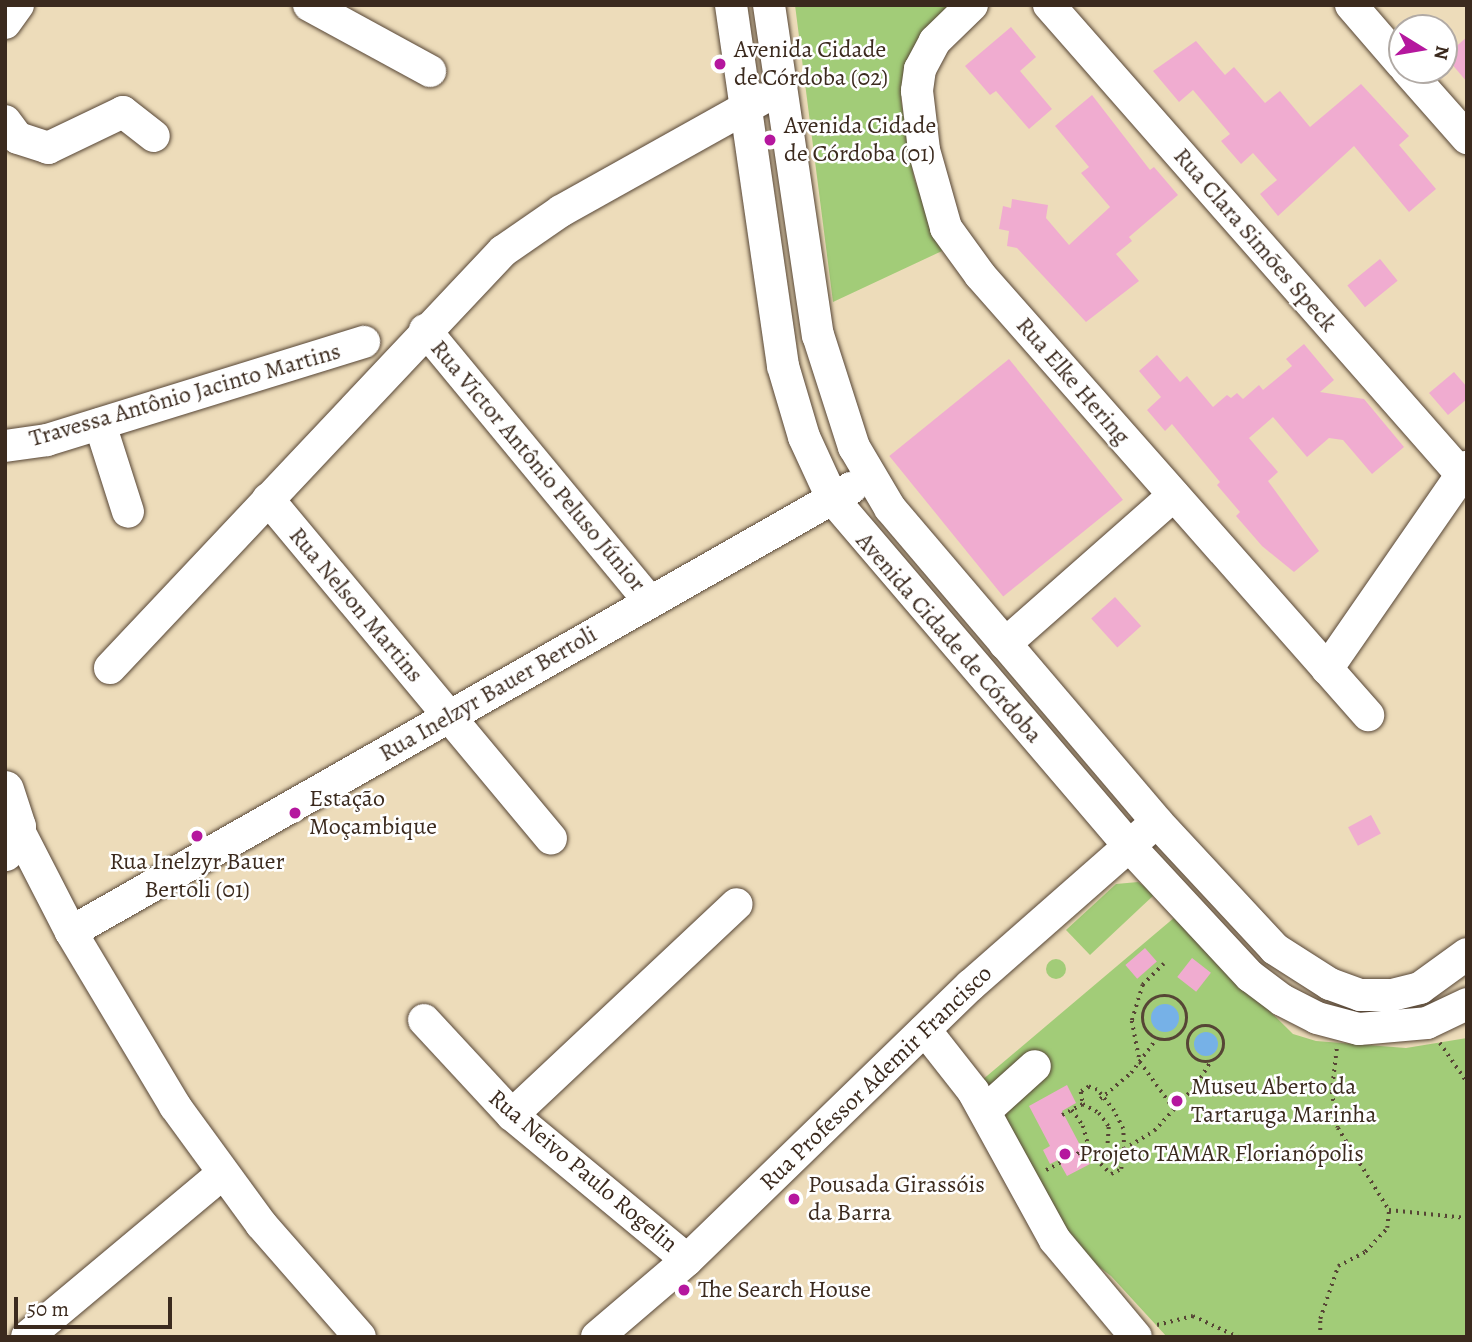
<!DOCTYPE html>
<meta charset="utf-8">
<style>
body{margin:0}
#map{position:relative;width:1472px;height:1342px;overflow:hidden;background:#eddcba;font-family:Alegreya,serif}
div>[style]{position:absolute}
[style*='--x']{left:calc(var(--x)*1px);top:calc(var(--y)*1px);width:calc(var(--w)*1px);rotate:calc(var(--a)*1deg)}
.green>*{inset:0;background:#a2cc78}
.round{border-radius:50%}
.water>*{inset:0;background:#76b1e7}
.building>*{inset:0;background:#f0acd0;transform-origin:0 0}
.path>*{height:3.5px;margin-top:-1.75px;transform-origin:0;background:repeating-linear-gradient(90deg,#564535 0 2px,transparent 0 7px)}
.path>.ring{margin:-1.75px;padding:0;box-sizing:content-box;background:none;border:3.5px solid #564535;border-radius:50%}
.roads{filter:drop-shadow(0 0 2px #564535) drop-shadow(0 0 2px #564535)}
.minor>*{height:32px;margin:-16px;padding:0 16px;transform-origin:16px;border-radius:16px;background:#fff}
.major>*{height:38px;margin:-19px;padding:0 19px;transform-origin:19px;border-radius:19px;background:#fff}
.dots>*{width:19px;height:19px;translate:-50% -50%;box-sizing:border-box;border:4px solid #fff;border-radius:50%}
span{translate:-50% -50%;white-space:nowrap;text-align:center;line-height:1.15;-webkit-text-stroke:5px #fff;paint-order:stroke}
.poi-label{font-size:24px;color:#3b2a1e}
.left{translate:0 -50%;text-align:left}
.street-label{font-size:24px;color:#3b2a1e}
.frame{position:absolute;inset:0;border:7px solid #3b2a1e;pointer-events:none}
.north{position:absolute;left:1388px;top:14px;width:70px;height:70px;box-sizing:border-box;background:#fff;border:2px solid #b1aaa5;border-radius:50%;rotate:101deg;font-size:19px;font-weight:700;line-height:28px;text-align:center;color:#3b2a1e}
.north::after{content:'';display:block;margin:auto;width:24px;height:32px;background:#b5179e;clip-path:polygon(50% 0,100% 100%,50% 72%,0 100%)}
.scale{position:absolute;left:14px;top:1297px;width:158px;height:32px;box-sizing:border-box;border:4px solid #3b2a1e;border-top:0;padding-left:9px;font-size:21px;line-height:24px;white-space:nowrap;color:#3b2a1e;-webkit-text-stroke:5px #fff;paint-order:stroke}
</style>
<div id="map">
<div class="green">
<div style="clip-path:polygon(795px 5px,951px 5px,902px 84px,901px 100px,914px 178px,942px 251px,833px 302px)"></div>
<div style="clip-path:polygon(1138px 882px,1155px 894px,1090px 955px,1066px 930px,1116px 884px)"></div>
<div style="clip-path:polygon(1175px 917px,1293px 1034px,1316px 1041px,1406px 1048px,1467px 1038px,1467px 1337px,1167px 1337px,1111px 1276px,1064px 1240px,981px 1081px)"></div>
<div class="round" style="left:1046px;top:959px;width:20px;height:20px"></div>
</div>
<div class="water">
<div class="round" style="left:1151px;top:1004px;width:28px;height:28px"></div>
<div class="round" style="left:1194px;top:1032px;width:24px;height:24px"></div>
</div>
<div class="building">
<div style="clip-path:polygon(1011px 27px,1036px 57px,1020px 71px,1052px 109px,1029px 129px,996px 91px,990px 95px,965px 66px)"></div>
<div style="clip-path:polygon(1467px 37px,1467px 82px,1445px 56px)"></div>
<div style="clip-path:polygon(1196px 41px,1225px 75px,1234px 67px,1265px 103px,1280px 91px,1310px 127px,1361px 84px,1409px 136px,1399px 145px,1436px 189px,1409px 212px,1354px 146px,1278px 216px,1260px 194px,1277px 180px,1253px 153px,1241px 164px,1221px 141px,1230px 134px,1193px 90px,1179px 102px,1153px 71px)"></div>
<div style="clip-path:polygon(1092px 95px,1150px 170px,1154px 167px,1178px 195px,1129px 237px,1132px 241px,1116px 254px,1139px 281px,1086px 322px,1017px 248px,1007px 246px,1009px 231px,999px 229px,1003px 206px,1011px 208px,1012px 199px,1048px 205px,1046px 218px,1069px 245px,1110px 207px,1081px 173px,1089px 167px,1055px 126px)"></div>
<div style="left:1380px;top:259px;width:28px;height:42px;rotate:51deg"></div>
<div style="clip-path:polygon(1304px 344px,1334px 380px,1320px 392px,1364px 399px,1404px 447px,1372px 474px,1343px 440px,1329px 438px,1307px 457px,1273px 417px,1249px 438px,1278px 472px,1268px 481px,1319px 551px,1294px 572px,1262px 546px,1236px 516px,1240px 512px,1217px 485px,1220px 482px,1172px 424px,1165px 431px,1147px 410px,1161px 397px,1139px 371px,1157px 355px,1180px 382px,1187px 376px,1213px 407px,1227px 395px,1231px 398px,1237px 393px,1243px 399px,1259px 385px,1263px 390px,1292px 366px,1286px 359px)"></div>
<div style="left:1009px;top:359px;width:181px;height:154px;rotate:51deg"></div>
<div style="clip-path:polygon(1454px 372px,1467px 387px,1467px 399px,1448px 415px,1429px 393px)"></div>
<div style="left:1115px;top:597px;width:39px;height:32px;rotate:48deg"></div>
<div style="left:1371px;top:815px;width:21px;height:26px;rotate:62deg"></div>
<div style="left:1145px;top:948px;width:18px;height:26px;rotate:49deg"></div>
<div style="left:1192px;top:958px;width:24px;height:24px;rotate:38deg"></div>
<div style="clip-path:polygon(1067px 1085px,1076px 1103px,1062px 1111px,1090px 1164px,1067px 1176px,1058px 1160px,1050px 1164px,1043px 1150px,1050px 1146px,1029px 1106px)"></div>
</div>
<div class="path">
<div style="--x:1164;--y:964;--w:30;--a:135"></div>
<div style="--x:1143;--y:985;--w:38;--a:107"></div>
<div style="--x:1132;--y:1021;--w:42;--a:79"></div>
<div style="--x:1140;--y:1062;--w:58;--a:54.1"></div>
<div class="ring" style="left:1143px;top:996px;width:40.5px;height:40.5px"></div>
<div class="ring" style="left:1188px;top:1026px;width:32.5px;height:32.5px"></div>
<div style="--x:1440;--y:1043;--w:47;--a:55.3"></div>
<div style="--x:1337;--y:1049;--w:43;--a:96.6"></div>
<div style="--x:1332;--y:1092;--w:36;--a:81"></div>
<div style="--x:1338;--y:1128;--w:97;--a:58.1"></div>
<div style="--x:1389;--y:1210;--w:78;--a:5.9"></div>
<div style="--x:1100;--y:1099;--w:40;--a:-40"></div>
<div style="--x:1131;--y:1073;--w:44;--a:-53.4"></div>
<div style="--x:1072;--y:1110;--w:19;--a:55"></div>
<div style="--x:1083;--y:1126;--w:29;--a:74"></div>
<div style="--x:1091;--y:1154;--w:28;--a:45"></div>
<div style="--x:1111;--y:1174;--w:11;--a:-27"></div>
<div style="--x:1121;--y:1169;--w:20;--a:-81"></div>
<div style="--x:1124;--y:1149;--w:20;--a:-93"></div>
<div style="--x:1123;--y:1129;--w:20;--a:-117"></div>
<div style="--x:1114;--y:1111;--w:27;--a:-129"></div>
<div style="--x:1097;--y:1090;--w:9;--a:-159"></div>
<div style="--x:1089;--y:1087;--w:9;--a:148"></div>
<div style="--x:1081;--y:1092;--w:12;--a:81"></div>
<div style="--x:1083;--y:1104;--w:18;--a:29"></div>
<div style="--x:1099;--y:1113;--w:17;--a:54"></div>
<div style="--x:1109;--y:1127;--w:29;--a:94"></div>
<div style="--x:1062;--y:1115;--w:24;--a:-28"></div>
<div style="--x:1124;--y:1149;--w:35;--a:-31"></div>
<div style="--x:1154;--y:1131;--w:64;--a:-47.5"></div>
<div style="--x:1197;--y:1084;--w:26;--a:-59"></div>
<div style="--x:1046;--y:1170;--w:47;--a:-27.6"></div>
<div style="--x:1157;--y:1325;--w:37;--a:-14"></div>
<div style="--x:1193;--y:1316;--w:50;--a:25"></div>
<div style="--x:1320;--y:1337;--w:18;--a:-90"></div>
<div style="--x:1320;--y:1319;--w:56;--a:-71.2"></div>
<div style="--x:1338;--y:1266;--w:30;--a:-27"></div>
<div style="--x:1365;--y:1252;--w:33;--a:-47"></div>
<div style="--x:1387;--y:1228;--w:18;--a:-84"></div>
</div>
<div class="roads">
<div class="minor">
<div style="--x:309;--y:5;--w:138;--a:28.6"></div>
<div style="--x:731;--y:5;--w:365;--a:81.8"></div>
<div style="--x:783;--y:366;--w:74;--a:73.5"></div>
<div style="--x:804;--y:437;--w:67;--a:65.3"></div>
<div style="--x:832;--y:498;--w:458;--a:49.5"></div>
<div style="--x:1129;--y:846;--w:178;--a:47.1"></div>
<div style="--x:1250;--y:976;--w:40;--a:37"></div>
<div style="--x:1282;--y:1000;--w:39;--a:27"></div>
<div style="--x:1317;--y:1018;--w:43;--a:14.7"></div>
<div style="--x:1359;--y:1029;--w:68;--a:-5"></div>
<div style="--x:1427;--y:1023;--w:44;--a:-25.4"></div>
<div style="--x:769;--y:5;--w:334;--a:81.6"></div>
<div style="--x:818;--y:335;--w:118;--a:72.2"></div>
<div style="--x:854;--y:447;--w:71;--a:59.5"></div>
<div style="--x:890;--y:508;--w:412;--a:49.6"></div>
<div style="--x:1157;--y:822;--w:173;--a:47.1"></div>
<div style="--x:1275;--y:949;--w:65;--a:32.5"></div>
<div style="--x:1330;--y:984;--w:32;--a:20"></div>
<div style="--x:1360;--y:995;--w:32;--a:0"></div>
<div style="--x:1392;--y:995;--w:29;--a:-14"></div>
<div style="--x:1420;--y:988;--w:58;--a:-35.9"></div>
<div style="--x:972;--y:5;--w:52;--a:135.8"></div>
<div style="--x:935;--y:41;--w:32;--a:118"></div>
<div style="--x:920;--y:69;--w:22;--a:98"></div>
<div style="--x:917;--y:91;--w:59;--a:83.2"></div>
<div style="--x:924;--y:150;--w:81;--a:74.2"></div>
<div style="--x:946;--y:228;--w:58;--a:54.1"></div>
<div style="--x:980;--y:275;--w:587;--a:48.59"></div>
<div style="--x:1049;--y:5;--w:624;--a:48.7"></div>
<div style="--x:1351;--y:5;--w:78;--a:49.2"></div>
<div style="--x:5;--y:23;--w:22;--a:-54"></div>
<div style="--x:1407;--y:70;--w:91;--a:48.6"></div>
<div style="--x:5;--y:121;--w:21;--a:53"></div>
<div style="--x:18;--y:138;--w:32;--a:18"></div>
<div style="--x:48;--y:148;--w:83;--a:-25.6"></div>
<div style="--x:123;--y:112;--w:39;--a:38"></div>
<div style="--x:425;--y:330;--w:353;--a:50.4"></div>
<div style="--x:100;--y:424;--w:92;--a:72.3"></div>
<div style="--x:5;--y:446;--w:42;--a:-8.1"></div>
<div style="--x:47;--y:440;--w:332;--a:-17.2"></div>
<div style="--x:268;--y:499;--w:442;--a:50.2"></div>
<div style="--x:1005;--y:644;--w:225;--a:-41.4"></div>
<div style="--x:110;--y:668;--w:573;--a:-46.7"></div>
<div style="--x:503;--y:251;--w:70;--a:-34.6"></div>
<div style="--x:561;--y:211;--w:229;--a:-29.2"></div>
<div style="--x:1327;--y:669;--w:246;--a:-55.3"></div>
<div style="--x:17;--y:827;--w:118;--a:62.8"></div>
<div style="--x:71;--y:932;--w:203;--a:59.1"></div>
<div style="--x:175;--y:1106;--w:146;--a:53.9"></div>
<div style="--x:261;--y:1224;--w:150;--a:48.8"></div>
<div style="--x:71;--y:932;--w:898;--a:-29.65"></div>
<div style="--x:424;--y:1020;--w:129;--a:47.2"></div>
<div style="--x:512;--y:1115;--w:227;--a:39.6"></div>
<div style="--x:925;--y:1030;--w:78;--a:51.8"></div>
<div style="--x:973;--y:1091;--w:170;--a:61.2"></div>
<div style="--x:1055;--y:1240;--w:126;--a:50.1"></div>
<div style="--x:985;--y:1111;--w:67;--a:-42"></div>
<div style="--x:512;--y:1115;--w:308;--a:-43.2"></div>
<div style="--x:27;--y:1337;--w:253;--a:-39.9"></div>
<div style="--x:597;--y:1337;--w:118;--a:-40.5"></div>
<div style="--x:687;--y:1260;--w:395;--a:-44.1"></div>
<div style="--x:971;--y:985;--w:232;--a:-41.3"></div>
</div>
<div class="major">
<div style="--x:5;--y:790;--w:39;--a:72"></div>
<div style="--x:17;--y:827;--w:28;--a:116"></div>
</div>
</div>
<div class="dots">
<div style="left:720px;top:64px;background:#b5179e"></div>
<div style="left:770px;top:140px;background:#b5179e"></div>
<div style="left:295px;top:813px;background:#b5179e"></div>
<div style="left:197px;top:836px;background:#b5179e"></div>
<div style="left:1177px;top:1101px;background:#b5179e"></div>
<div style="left:1065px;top:1154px;background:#b5179e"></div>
<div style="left:794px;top:1199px;background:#b5179e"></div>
<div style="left:684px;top:1290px;background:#b5179e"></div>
</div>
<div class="poi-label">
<span class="left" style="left:734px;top:64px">Avenida Cidade<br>de Córdoba (02)</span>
<span class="left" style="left:784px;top:140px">Avenida Cidade<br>de Córdoba (01)</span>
<span class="left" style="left:309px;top:813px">Estação<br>Moçambique</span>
<span style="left:197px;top:876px">Rua Inelzyr Bauer<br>Bertoli (01)</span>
<span class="left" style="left:1191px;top:1101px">Museu Aberto da<br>Tartaruga Marinha</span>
<span class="left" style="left:1079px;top:1154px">Projeto TAMAR Florianópolis</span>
<span class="left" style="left:808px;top:1199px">Pousada Girassóis<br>da Barra</span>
<span class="left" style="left:698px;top:1290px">The Search House</span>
</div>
<div class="street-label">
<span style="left:1255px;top:240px;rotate:49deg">Rua Clara Simões Speck</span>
<span style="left:1073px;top:381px;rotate:49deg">Rua Elke Hering</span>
<span style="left:185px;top:395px;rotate:-16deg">Travessa Antônio Jacinto Martins</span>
<span style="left:538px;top:466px;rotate:50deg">Rua Victor Antônio Peluso Júnior</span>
<span style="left:356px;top:605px;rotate:50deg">Rua Nelson Martins</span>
<span style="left:949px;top:638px;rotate:49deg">Avenida Cidade de Córdoba</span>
<span style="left:488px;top:694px;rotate:-30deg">Rua Inelzyr Bauer Bertoli</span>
<span style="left:876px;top:1078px;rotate:-44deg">Rua Professor Ademir Francisco</span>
<span style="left:583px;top:1171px;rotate:40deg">Rua Neivo Paulo Rogelin</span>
</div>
<div class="frame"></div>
<div class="north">N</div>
<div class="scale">50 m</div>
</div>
